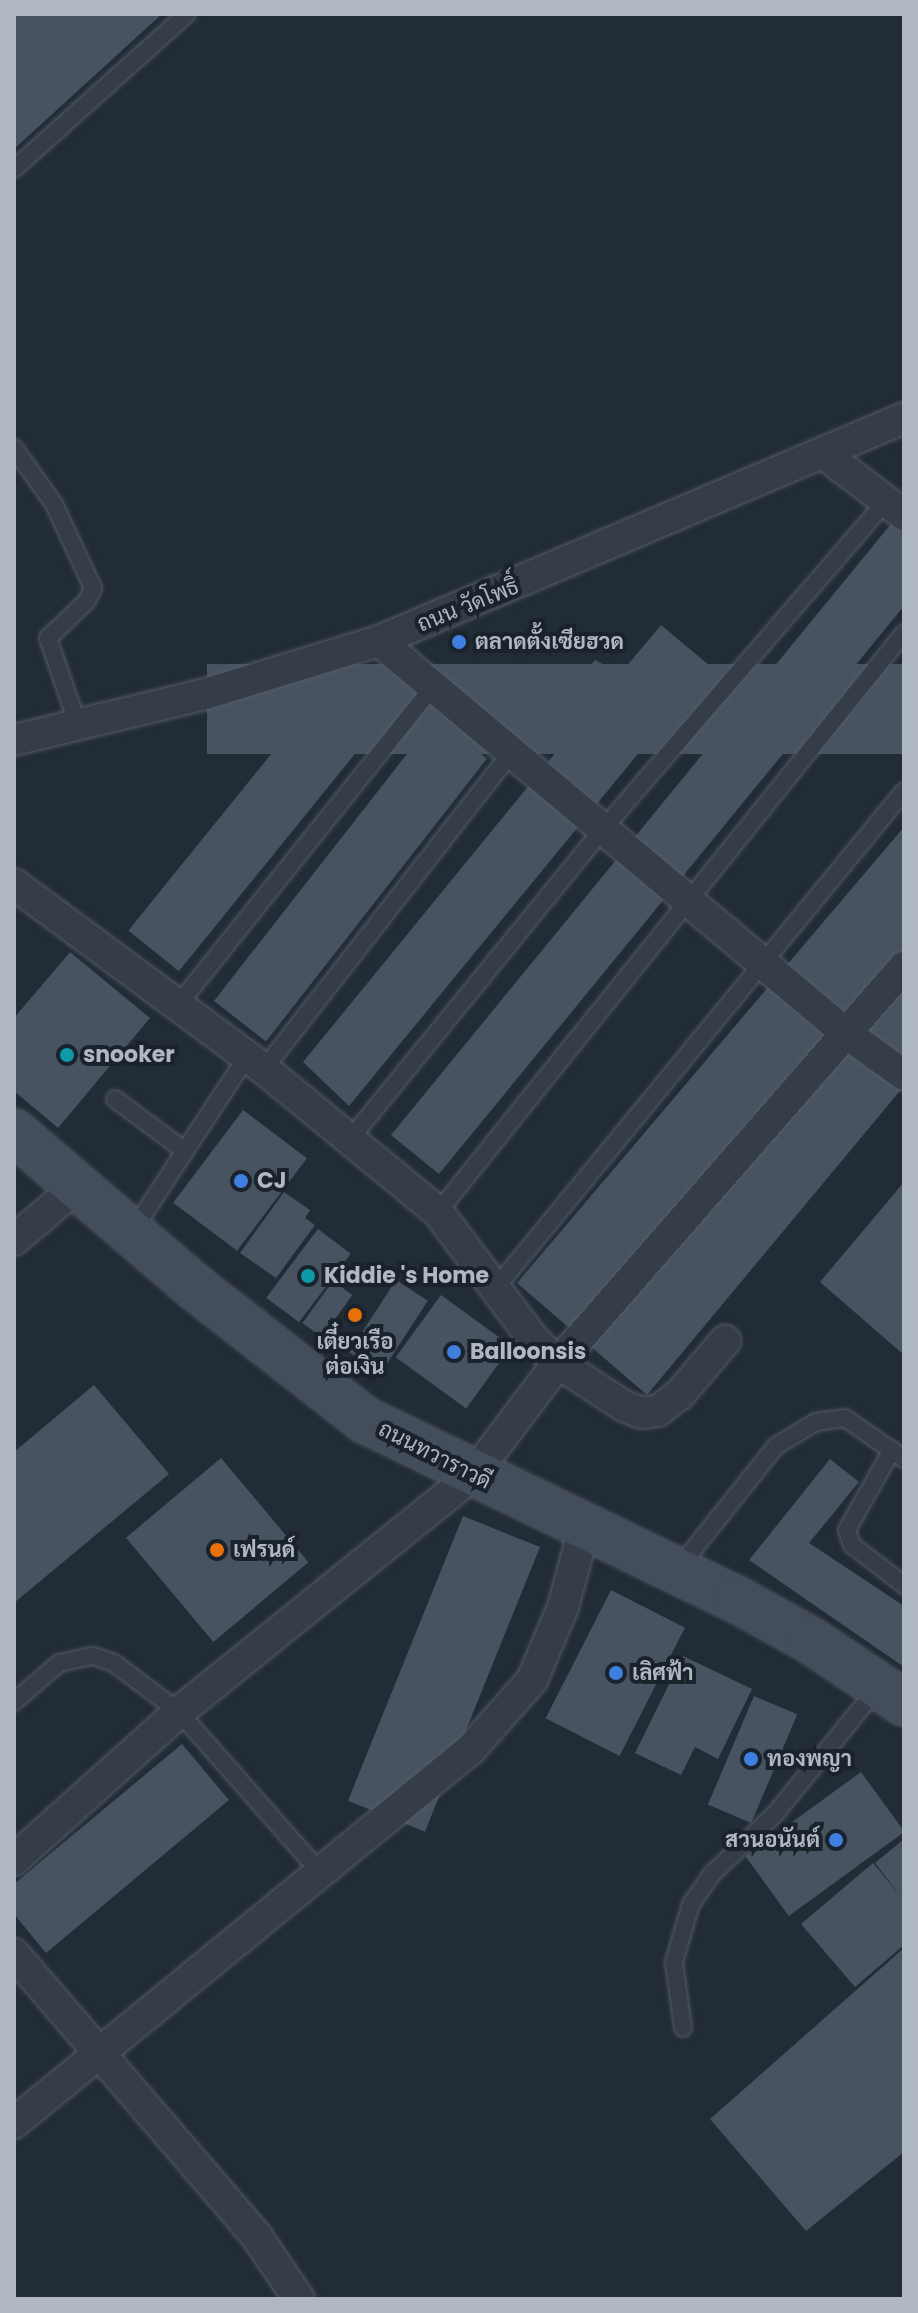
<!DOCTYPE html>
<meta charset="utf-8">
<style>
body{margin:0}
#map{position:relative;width:918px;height:2313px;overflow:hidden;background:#222c37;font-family:Poppins,Sarabun,sans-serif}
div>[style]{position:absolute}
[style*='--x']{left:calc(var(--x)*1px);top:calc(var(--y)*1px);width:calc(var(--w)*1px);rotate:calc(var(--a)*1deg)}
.building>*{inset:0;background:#485361;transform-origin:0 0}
.roads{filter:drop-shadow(0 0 2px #535b66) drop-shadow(0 0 2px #535b66)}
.lane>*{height:16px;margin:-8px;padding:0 8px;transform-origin:8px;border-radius:8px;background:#353d48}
.street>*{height:30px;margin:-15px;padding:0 15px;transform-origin:15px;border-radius:15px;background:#353d48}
.secondary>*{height:44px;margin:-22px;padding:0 22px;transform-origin:22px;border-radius:22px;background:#434d5b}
.dots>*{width:22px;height:22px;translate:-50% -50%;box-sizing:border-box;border:4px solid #1a222c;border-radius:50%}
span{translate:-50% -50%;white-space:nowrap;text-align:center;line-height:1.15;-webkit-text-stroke:8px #1a222c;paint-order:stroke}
.street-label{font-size:22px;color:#b0b8c4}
.poi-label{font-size:22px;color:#b0b8c4;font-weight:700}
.left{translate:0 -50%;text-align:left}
.right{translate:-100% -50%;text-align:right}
.frame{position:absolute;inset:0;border:16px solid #b0b8c4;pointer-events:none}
</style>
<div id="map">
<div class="building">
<div style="clip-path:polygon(14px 14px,162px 14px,14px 149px)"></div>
<div style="clip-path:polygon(895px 519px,904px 527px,904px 606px,439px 1174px,391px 1135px)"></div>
<div style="clip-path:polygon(661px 625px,710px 666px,349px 1106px,303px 1062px,584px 718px,562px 697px,595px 660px,620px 674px)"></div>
<div style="left:904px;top:664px;width:90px;height:697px;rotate:90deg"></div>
<div style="left:336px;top:674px;width:65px;height:330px;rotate:39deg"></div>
<div style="left:435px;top:718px;width:66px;height:359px;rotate:38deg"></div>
<div style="clip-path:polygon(904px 827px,904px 1086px,647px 1395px,517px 1283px)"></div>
<div style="clip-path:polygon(70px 952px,150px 1018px,58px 1128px,14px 1091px,14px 1018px)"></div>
<div style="left:243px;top:1110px;width:80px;height:116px;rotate:37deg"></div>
<div style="clip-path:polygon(904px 1182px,904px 1355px,820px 1282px)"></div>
<div style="clip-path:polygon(284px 1192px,310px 1210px,305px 1218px,315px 1225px,276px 1278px,240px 1253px)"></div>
<div style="left:318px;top:1229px;width:41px;height:86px;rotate:37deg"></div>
<div style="left:396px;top:1280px;width:38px;height:86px;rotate:33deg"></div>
<div style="left:333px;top:1281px;width:24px;height:52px;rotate:36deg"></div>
<div style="left:441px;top:1295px;width:87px;height:77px;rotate:36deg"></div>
<div style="clip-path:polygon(94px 1385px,169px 1474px,14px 1603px,14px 1452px)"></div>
<div style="left:221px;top:1458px;width:136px;height:124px;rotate:50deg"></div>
<div style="clip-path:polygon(830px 1459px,859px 1482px,809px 1543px,904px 1606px,904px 1667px,749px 1560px)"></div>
<div style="left:463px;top:1516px;width:83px;height:307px;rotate:22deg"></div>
<div style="left:611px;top:1590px;width:83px;height:144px;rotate:27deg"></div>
<div style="clip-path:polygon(683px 1656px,752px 1689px,718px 1759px,695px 1747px,681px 1775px,635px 1753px)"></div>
<div style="left:754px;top:1696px;width:47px;height:118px;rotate:23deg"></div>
<div style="clip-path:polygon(182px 1744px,229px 1800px,46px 1953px,14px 1914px,14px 1884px)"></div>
<div style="left:861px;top:1772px;width:74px;height:143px;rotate:54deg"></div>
<div style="clip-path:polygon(904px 1839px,904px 1945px,855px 1987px,801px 1924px,873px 1863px,902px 1898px,875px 1863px)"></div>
<div style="clip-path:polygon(904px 1948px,904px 2152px,806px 2231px,710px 2119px)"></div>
</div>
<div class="roads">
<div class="lane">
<div style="--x:14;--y:169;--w:232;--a:-41.9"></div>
<div style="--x:14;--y:448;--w:69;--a:54.5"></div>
<div style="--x:54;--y:504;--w:93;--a:65.1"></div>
<div style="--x:93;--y:588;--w:14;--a:115"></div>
<div style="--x:87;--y:601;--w:54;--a:136.5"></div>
<div style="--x:48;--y:638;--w:89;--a:71"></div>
<div style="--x:178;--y:1005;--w:408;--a:-51.3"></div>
<div style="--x:264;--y:1069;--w:401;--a:-52"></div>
<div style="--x:115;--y:1099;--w:87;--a:36.6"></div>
<div style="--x:351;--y:1138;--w:399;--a:-50.8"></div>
<div style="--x:603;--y:829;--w:430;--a:-49.2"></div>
<div style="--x:438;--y:1212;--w:743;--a:-51.17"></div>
<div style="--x:132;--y:1232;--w:210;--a:-56.8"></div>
<div style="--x:495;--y:1289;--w:644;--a:-50.6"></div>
<div style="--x:892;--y:1450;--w:92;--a:119.4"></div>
<div style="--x:847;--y:1530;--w:16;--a:72"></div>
<div style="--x:852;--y:1545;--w:66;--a:37.6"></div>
<div style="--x:677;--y:1570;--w:159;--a:-51.4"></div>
<div style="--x:776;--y:1446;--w:47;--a:-31"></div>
<div style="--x:816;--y:1422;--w:29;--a:-8"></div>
<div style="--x:845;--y:1418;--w:72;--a:34.8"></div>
<div style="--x:14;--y:1702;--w:60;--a:-40.9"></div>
<div style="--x:59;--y:1663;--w:35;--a:-12"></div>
<div style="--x:93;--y:1656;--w:22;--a:18"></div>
<div style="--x:114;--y:1663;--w:81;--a:37"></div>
<div style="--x:179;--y:1712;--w:215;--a:48.6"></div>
<div style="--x:683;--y:2028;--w:67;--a:-97.8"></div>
<div style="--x:674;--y:1962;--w:60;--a:-73.7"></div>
<div style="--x:691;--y:1904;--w:38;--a:-55"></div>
<div style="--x:713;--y:1873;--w:86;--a:-43.6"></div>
<div style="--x:775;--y:1814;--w:165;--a:-50.9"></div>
</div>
<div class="street">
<div style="--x:824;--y:454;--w:101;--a:37.3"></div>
<div style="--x:379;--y:641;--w:611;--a:40.02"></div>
<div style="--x:847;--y:1034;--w:70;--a:35.7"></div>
<div style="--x:14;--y:740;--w:193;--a:-13.5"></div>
<div style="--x:202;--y:695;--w:185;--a:-17"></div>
<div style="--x:379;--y:641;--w:570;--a:-23.01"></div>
<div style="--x:14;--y:884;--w:311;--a:36.5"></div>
<div style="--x:264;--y:1069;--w:225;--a:39.4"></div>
<div style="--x:438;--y:1212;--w:161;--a:53.1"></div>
<div style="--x:535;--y:1341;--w:32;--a:44"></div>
<div style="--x:558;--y:1363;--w:79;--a:33.1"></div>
<div style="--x:624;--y:1406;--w:18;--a:22"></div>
<div style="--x:641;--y:1413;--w:17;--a:-7"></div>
<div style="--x:658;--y:1411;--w:28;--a:-38"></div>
<div style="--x:680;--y:1394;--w:70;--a:-49.7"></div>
<div style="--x:14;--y:1240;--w:85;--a:-40.2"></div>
<div style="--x:14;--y:1860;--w:222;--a:-41.9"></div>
<div style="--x:179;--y:1712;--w:379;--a:-38.9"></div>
<div style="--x:474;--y:1474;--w:139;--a:-52.9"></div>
<div style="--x:558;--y:1363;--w:526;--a:-48.86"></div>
<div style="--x:14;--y:1954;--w:373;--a:49.3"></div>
<div style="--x:257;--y:2237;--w:75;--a:55.9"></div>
<div style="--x:14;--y:2123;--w:591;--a:-39.3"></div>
<div style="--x:471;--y:1749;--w:92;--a:-48.5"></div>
<div style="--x:532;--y:1680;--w:79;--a:-67"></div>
<div style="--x:563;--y:1607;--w:81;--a:-74.9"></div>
</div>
<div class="secondary">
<div style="--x:14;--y:1132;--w:240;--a:40.6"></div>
<div style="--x:196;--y:1288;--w:214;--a:38"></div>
<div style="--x:365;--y:1420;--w:412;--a:25.8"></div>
<div style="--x:736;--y:1599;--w:85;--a:29"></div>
<div style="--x:810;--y:1640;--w:113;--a:33.8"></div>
</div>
</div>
<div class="dots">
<div style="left:459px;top:642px;background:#3f7fe0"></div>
<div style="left:67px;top:1055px;background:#0f9aa8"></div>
<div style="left:241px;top:1181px;background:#3f7fe0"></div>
<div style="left:308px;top:1276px;background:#0f9aa8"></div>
<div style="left:355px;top:1315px;background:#e8710a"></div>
<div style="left:454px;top:1352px;background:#3f7fe0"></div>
<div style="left:217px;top:1550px;background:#e8710a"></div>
<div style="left:616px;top:1673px;background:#3f7fe0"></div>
<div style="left:751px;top:1759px;background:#3f7fe0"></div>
<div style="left:836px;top:1840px;background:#3f7fe0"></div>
</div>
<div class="street-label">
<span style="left:468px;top:605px;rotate:-22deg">ถนน วัดโพธิ์</span>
<span style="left:435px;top:1455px;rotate:27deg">ถนนทวาราวดี</span>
</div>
<div class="poi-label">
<span class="left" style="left:475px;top:642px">ตลาดตั้งเซียฮวด</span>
<span class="left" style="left:83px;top:1055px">snooker</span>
<span class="left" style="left:257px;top:1181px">CJ</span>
<span class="left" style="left:324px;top:1276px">Kiddie 's Home</span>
<span style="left:355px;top:1354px">เตี๋ยวเรือ<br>ต่อเงิน</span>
<span class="left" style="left:470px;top:1352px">Balloonsis</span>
<span class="left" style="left:233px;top:1550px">เฟรนด์</span>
<span class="left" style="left:632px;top:1673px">เลิศฟ้า</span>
<span class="left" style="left:767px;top:1759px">ทองพญา</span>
<span class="right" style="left:820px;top:1840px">สวนอนันต์</span>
</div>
<div class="frame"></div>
</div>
